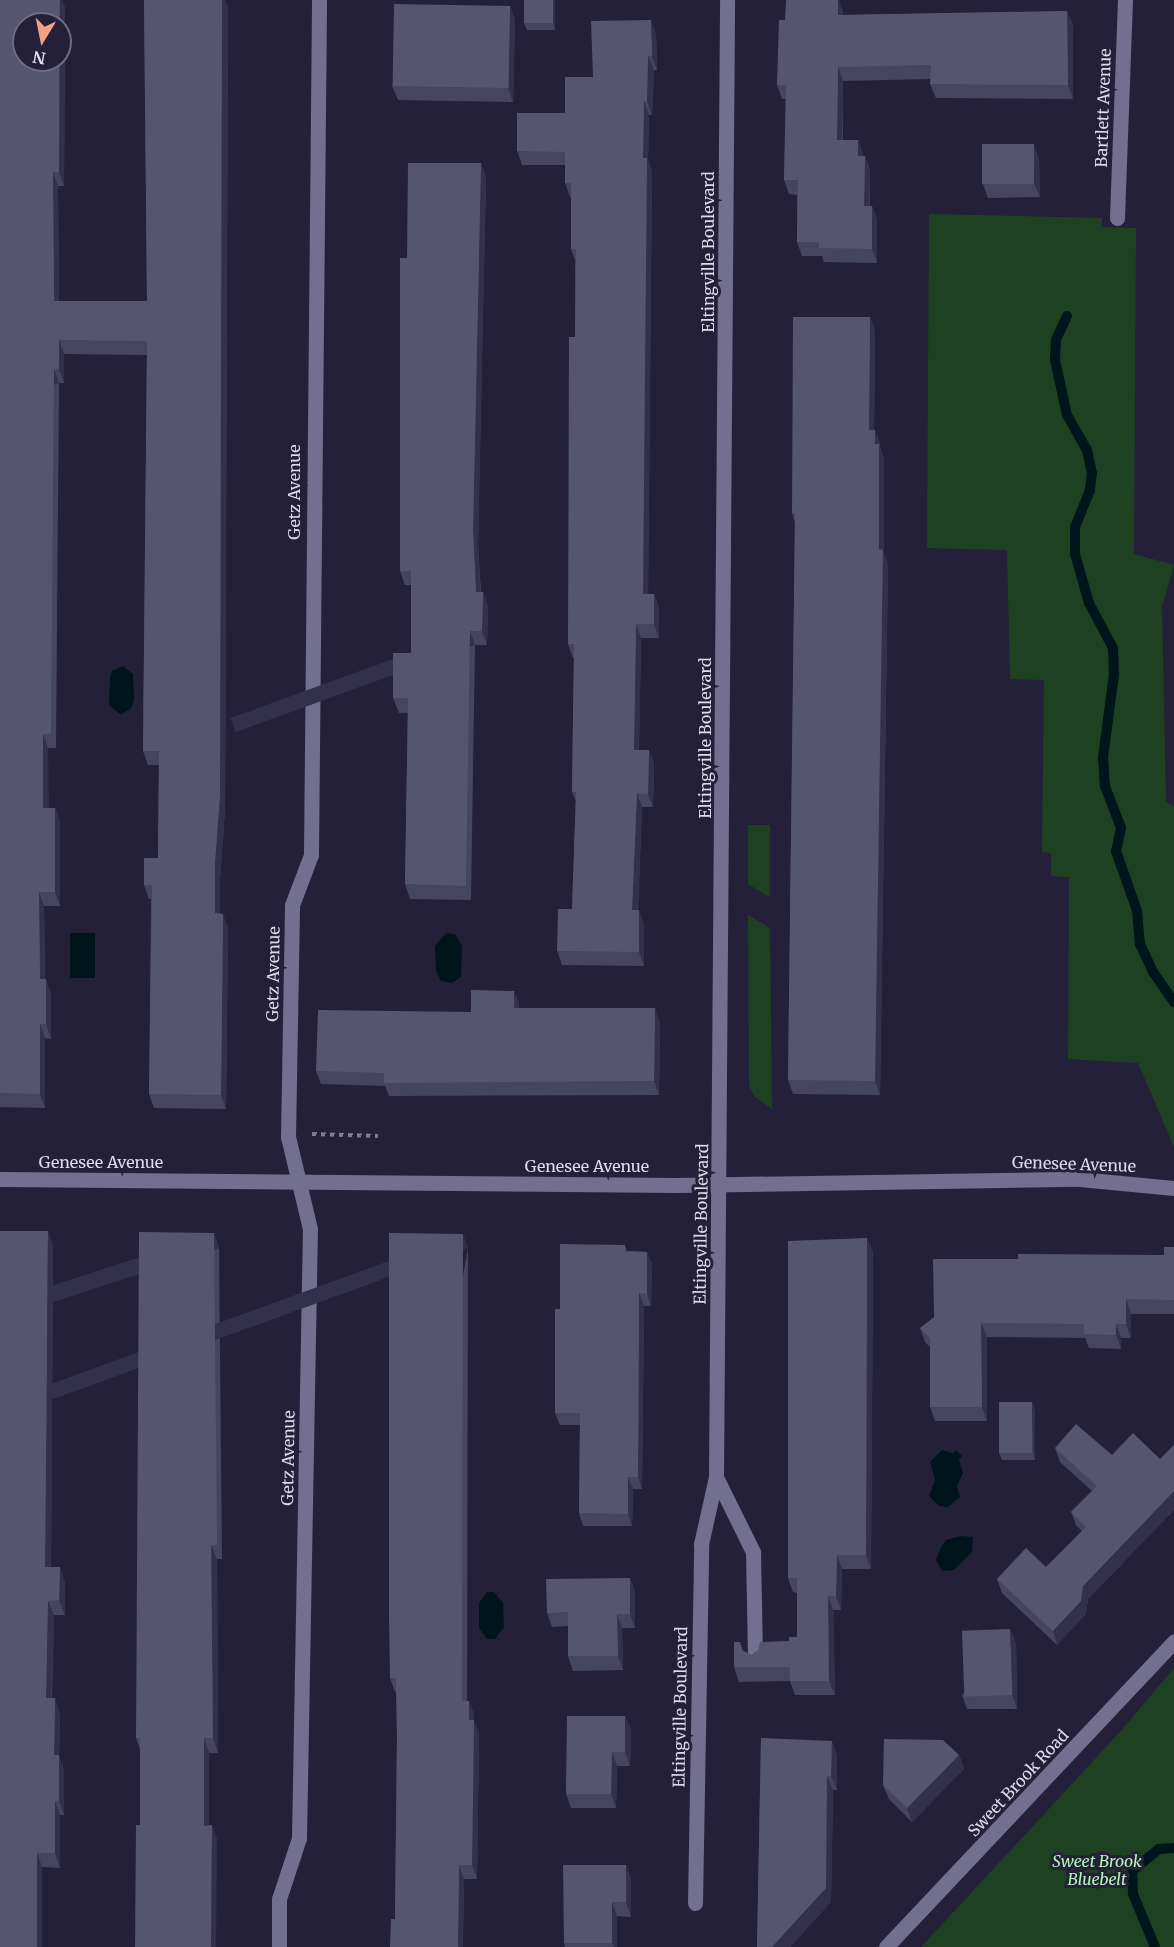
<!DOCTYPE html>
<style>
body{margin:0}
#map{position:relative;width:1174px;height:1947px;overflow:hidden;background:#25203a;font-family:Merriweather,serif}
div>[style]{position:absolute}
[style*='--x']{left:calc(var(--x)*1px);top:calc(var(--y)*1px);width:calc(var(--w)*1px);rotate:calc(var(--a)*1deg)}
.green>*{inset:0;background:#1e4221}
.water>*{inset:0;background:#00141b;transform-origin:0 0}
.stream>*{height:10px;margin:-5px;padding:0 5px;transform-origin:5px;border-radius:5px;background:#00141b}
.path>*{height:4px;margin-top:-2px;transform-origin:0;background:repeating-linear-gradient(90deg,#807d92 0 4.5px,transparent 0 9px)}
.minor>*{height:15px;margin:-7.5px;padding:0 7.5px;transform-origin:7.5px;border-radius:7.5px;background:#736f8e}
.wall>*{inset:0;background:#454560}
.shaded-wall>*{inset:0;background:#32304a;transform-origin:0 0}
.building>*{inset:0;background:#56556f;transform-origin:0 0}
span{translate:-50% -50%;white-space:nowrap;text-align:center;line-height:1.15;-webkit-text-stroke:6px #25203a;paint-order:stroke}
.street-label{font-size:16px;color:#dddbec}
.park-label{font-size:16px;color:#b0f9b4;font-style:italic}
.north{position:absolute;left:12px;top:12px;width:60px;height:60px;box-sizing:border-box;background:#25203a;border:2px solid #6f6b81;border-radius:50%;rotate:190deg;font-size:16px;font-weight:700;line-height:24px;text-align:center;color:#dddbec}
.north::after{content:'';display:block;margin:auto;width:21px;height:27px;background:#f39f83;clip-path:polygon(50% 0,100% 100%,50% 72%,0 100%)}
</style>
<div id="map">
<div class="green">
<div style="clip-path:polygon(929px 214px,1102px 218px,1102px 227px,1136px 228px,1134px 554px,1174px 565px,1162px 607px,1166px 802px,1174px 806px,1174px 1147px,1138px 1063px,1068px 1059px,1069px 877px,1051px 876px,1051px 853px,1042px 852px,1044px 680px,1010px 679px,1007px 550px,927px 548px)"></div>
<div style="clip-path:polygon(748px 825px,770px 825px,770px 897px,748px 884px)"></div>
<div style="clip-path:polygon(748px 915px,770px 928px,772px 1109px,755px 1097px,749px 1086px)"></div>
<div style="clip-path:polygon(1174px 1668px,1174px 1947px,921px 1947px,1121px 1731px)"></div>
</div>
<div class="water">
<div style="clip-path:polygon(123px 666px,133px 674px,134px 699px,132px 707px,121px 715px,109px 705px,110px 677px,112px 671px)"></div>
<div style="left:70px;top:933px;width:25px;height:45px"></div>
<div style="clip-path:polygon(446px 933px,455px 934px,462px 946px,461px 977px,452px 983px,441px 981px,436px 971px,435px 946px)"></div>
<div style="clip-path:polygon(942px 1450px,953px 1453px,956px 1450px,962px 1456px,959px 1460px,963px 1473px,957px 1486px,960px 1497px,948px 1507px,939px 1506px,929px 1496px,935px 1480px,930px 1462px)"></div>
<div style="clip-path:polygon(961px 1536px,973px 1537px,972px 1552px,954px 1570px,942px 1571px,936px 1560px,941px 1547px,946px 1540px)"></div>
<div style="clip-path:polygon(487px 1592px,494px 1592px,503px 1603px,504px 1627px,495px 1639px,487px 1639px,479px 1628px,479px 1603px)"></div>
</div>
<div class="stream">
<div style="--x:1067;--y:316;--w:26;--a:115"></div>
<div style="--x:1056;--y:340;--w:20;--a:93"></div>
<div style="--x:1055;--y:360;--w:56;--a:77.7"></div>
<div style="--x:1067;--y:415;--w:40;--a:60.3"></div>
<div style="--x:1087;--y:450;--w:24;--a:78"></div>
<div style="--x:1092;--y:473;--w:17;--a:97"></div>
<div style="--x:1090;--y:490;--w:40;--a:112"></div>
<div style="--x:1075;--y:527;--w:27;--a:90"></div>
<div style="--x:1075;--y:554;--w:51;--a:74.1"></div>
<div style="--x:1089;--y:603;--w:51;--a:61.9"></div>
<div style="--x:1113;--y:648;--w:26;--a:88"></div>
<div style="--x:1114;--y:674;--w:85;--a:97.5"></div>
<div style="--x:1103;--y:758;--w:28;--a:86"></div>
<div style="--x:1105;--y:786;--w:45;--a:69.1"></div>
<div style="--x:1121;--y:828;--w:24;--a:102"></div>
<div style="--x:1116;--y:851;--w:64;--a:70.7"></div>
<div style="--x:1137;--y:911;--w:33;--a:85"></div>
<div style="--x:1140;--y:944;--w:31;--a:65"></div>
<div style="--x:1153;--y:972;--w:37;--a:55"></div>
<div style="--x:1155;--y:1947;--w:57;--a:-112.5"></div>
<div style="--x:1133;--y:1894;--w:23;--a:-92"></div>
<div style="--x:1132;--y:1871;--w:35;--a:-39"></div>
<div style="--x:1159;--y:1849;--w:15;--a:-4"></div>
</div>
<div class="path">
<div style="--x:312;--y:1134;--w:66;--a:1.7"></div>
</div>
<div class="minor">
<div style="--x:1117;--y:218;--w:218;--a:-87.9"></div>
<div style="--x:0;--y:1179;--w:676;--a:0.51"></div>
<div style="--x:676;--y:1185;--w:404;--a:-0.9"></div>
<div style="--x:1080;--y:1179;--w:94;--a:5.5"></div>
<div style="--x:716;--y:1477;--w:84;--a:63.7"></div>
<div style="--x:753;--y:1552;--w:107;--a:88.9"></div>
<div style="--x:695;--y:1903;--w:359;--a:-89"></div>
<div style="--x:701;--y:1544;--w:69;--a:-77.4"></div>
<div style="--x:716;--y:1477;--w:1477;--a:-89.57"></div>
<div style="--x:279;--y:1947;--w:48;--a:-90"></div>
<div style="--x:279;--y:1899;--w:64;--a:-71.8"></div>
<div style="--x:299;--y:1838;--w:609;--a:-88.97"></div>
<div style="--x:310;--y:1229;--w:95;--a:-103.4"></div>
<div style="--x:288;--y:1137;--w:232;--a:-89"></div>
<div style="--x:292;--y:905;--w:53;--a:-69.2"></div>
<div style="--x:311;--y:855;--w:855;--a:-89.46"></div>
<div style="--x:886;--y:1947;--w:420;--a:-46.7"></div>
</div>
<div class="wall">
<div style="clip-path:polygon(0 0,65px 7px,64px 186px,58px 186px,59px 301px,147px 301px,144px 0,225px 0,228px 8px,225px 810px,220px 878px,220px 913px,228px 928px,226px 1109px,154px 1108px,149px 1094px,151px 899px,149px 899px,144px 885px,158px 858px,159px 765px,148px 765px,143px 751px,147px 355px,64px 354px,64px 383px,59px 383px,56px 748px,48px 748px,48px 808px,55px 808px,60px 822px,60px 906px,44px 906px,45px 979px,51px 993px,51px 1039px,45px 1038px,45px 1108px,0 1107px)"></div>
<div style="clip-path:polygon(553px 0,555px 0,555px 30px,527px 30px,524px 23px)"></div>
<div style="clip-path:polygon(510px 6px,515px 20px,513px 102px,398px 100px,392px 86px)"></div>
<div style="clip-path:polygon(843px 11px,843px 15px,1067px 11px,1073px 25px,1073px 99px,936px 98px,930px 84px,931px 79px,843px 81px,843px 140px,858px 140px,863px 156px,865px 156px,870px 170px,870px 206px,872px 206px,877px 220px,877px 263px,824px 262px,822px 256px,802px 256px,797px 242px,797px 195px,789px 194px,784px 180px,786px 99px,782px 99px,777px 85px,785px 20px)"></div>
<div style="clip-path:polygon(656px 34px,657px 70px,654px 70px,652px 115px,649px 115px,648px 160px,652px 172px,648px 594px,654px 594px,659px 608px,659px 638px,641px 638px,639px 750px,649px 750px,654px 764px,653px 807px,642px 807px,638px 910px,644px 924px,644px 966px,562px 965px,557px 951px,572px 909px,576px 801px,572px 792px,574px 658px,573px 658px,568px 644px,575px 337px,575px 260px,571px 249px,571px 197px,570px 197px,565px 183px,565px 165px,522px 165px,517px 151px,565px 113px,593px 77px)"></div>
<div style="clip-path:polygon(1039px 158px,1040px 197px,988px 198px,983px 184px)"></div>
<div style="clip-path:polygon(481px 163px,486px 177px,478px 544px,481px 592px,483px 592px,488px 606px,487px 645px,475px 645px,471px 900px,410px 899px,405px 884px,408px 713px,399px 713px,393px 698px,411px 653px,411px 585px,405px 585px,400px 571px,407px 258px)"></div>
<div style="clip-path:polygon(870px 317px,875px 332px,874px 430px,875px 430px,880px 444px,880px 447px,884px 459px,884px 553px,888px 564px,880px 1095px,793px 1094px,788px 1080px,795px 523px,792px 513px)"></div>
<div style="clip-path:polygon(514px 991px,519px 1004px,519px 1008px,660px 1022px,659px 1095px,389px 1096px,385px 1086px,321px 1084px,316px 1071px,471px 1012px)"></div>
<div style="clip-path:polygon(214px 1233px,219px 1248px,222px 1559px,217px 1559px,218px 1753px,209px 1753px,209px 1826px,217px 1840px,140px 1825px,140px 1749px,136px 1738px)"></div>
<div style="clip-path:polygon(867px 1238px,873px 1253px,871px 1569px,842px 1569px,841px 1610px,833px 1610px,835px 1695px,795px 1695px,790px 1681px,739px 1682px,734px 1667px,740px 1642px,743px 1651px,751px 1655px,789px 1641px,797px 1637px,797px 1593px,793px 1592px,788px 1578px)"></div>
<div style="clip-path:polygon(53px 1245px,51px 1567px,65px 1582px,65px 1615px,54px 1615px,52px 1698px,60px 1713px,59px 1756px,64px 1770px,64px 1815px,60px 1815px,60px 1868px,42px 1867px,0 1947px)"></div>
<div style="clip-path:polygon(625px 1245px,627px 1251px,647px 1252px,652px 1264px,651px 1306px,644px 1306px,642px 1489px,633px 1489px,632px 1526px,583px 1526px,579px 1513px,580px 1425px,560px 1425px,555px 1413px,560px 1309px)"></div>
<div style="clip-path:polygon(1174px 1247px,1174px 1314px,1131px 1314px,1131px 1338px,1121px 1338px,1121px 1349px,1089px 1348px,1085px 1338px,987px 1337px,987px 1421px,935px 1421px,930px 1407px,930px 1347px,925px 1342px,920px 1328px,1018px 1259px,1164px 1255px)"></div>
<div style="clip-path:polygon(468px 1248px,467px 1701px,469px 1701px,474px 1715px,474px 1721px,479px 1734px,477px 1879px,464px 1879px,463px 1947px,390px 1947px,395px 1919px,397px 1736px,396px 1692px,395px 1692px,390px 1678px)"></div>
<div style="clip-path:polygon(1035px 1409px,1035px 1460px,1002px 1460px,999px 1453px)"></div>
<div style="clip-path:polygon(1174px 1445px,1174px 1510px,1088px 1599px,1086px 1614px,1057px 1645px,1002px 1593px,997px 1579px,1046px 1567px,1082px 1531px,1076px 1525px,1071px 1512px,1092px 1491px,1060px 1462px,1055px 1448px,1112px 1455px,1160px 1459px)"></div>
<div style="clip-path:polygon(630px 1578px,635px 1592px,635px 1628px,622px 1628px,623px 1670px,573px 1671px,568px 1656px,568px 1626px,552px 1627px,547px 1613px)"></div>
<div style="clip-path:polygon(1016px 1643px,1017px 1709px,967px 1709px,962px 1695px)"></div>
<div style="clip-path:polygon(625px 1716px,631px 1730px,630px 1766px,617px 1766px,616px 1808px,571px 1808px,566px 1794px)"></div>
<div style="clip-path:polygon(761px 1738px,837px 1755px,837px 1790px,833px 1790px,831px 1902px,790px 1947px,757px 1947px)"></div>
<div style="clip-path:polygon(959px 1755px,964px 1769px,912px 1822px,889px 1799px,883px 1785px)"></div>
<div style="clip-path:polygon(626px 1865px,631px 1879px,631px 1917px,617px 1916px,617px 1947px,565px 1947px,564px 1943px)"></div>
</div>
<div class="shaded-wall">
<div style="clip-path:polygon(60px 0,62px 0,65px 7px,64px 186px,59px 172px)"></div>
<div style="clip-path:polygon(222px 0,225px 0,228px 8px,225px 810px,220px 878px,220px 927px,215px 913px,215px 864px)"></div>
<div style="clip-path:polygon(553px 0,555px 0,555px 30px,553px 23px)"></div>
<div style="clip-path:polygon(838px 0,839px 0,843px 11px,843px 29px,838px 15px)"></div>
<div style="clip-path:polygon(510px 6px,515px 20px,513px 102px,508px 88px)"></div>
<div style="clip-path:polygon(1067px 11px,1073px 25px,1073px 99px,1068px 85px)"></div>
<div style="clip-path:polygon(651px 20px,656px 34px,657px 70px,652px 56px)"></div>
<div style="clip-path:polygon(648px 56px,654px 70px,652px 115px,647px 101px)"></div>
<div style="clip-path:polygon(838px 67px,843px 81px,842px 154px,837px 140px)"></div>
<div style="clip-path:polygon(644px 101px,649px 115px,648px 160px,652px 172px,648px 608px,643px 594px,643px 158px)"></div>
<div style="clip-path:polygon(858px 140px,863px 154px,863px 170px,858px 156px)"></div>
<div style="clip-path:polygon(1034px 144px,1039px 158px,1040px 197px,1034px 183px)"></div>
<div style="clip-path:polygon(865px 156px,870px 170px,869px 220px,864px 206px)"></div>
<div style="clip-path:polygon(481px 163px,486px 177px,478px 544px,481px 606px,476px 592px,473px 530px)"></div>
<div style="clip-path:polygon(53px 172px,58px 186px,59px 315px,54px 301px)"></div>
<div style="clip-path:polygon(872px 206px,877px 220px,877px 263px,872px 249px)"></div>
<div style="clip-path:polygon(870px 317px,875px 332px,874px 444px,869px 430px)"></div>
<div style="clip-path:polygon(59px 340px,64px 354px,64px 383px,59px 369px)"></div>
<div style="left:54px;top:369px;width:15px;height:365px;rotate:70deg"></div>
<div style="clip-path:polygon(875px 430px,884px 459px,884px 553px,888px 564px,880px 1095px,875px 1081px,879px 549px,875px 444px)"></div>
<div style="clip-path:polygon(483px 592px,488px 606px,487px 645px,482px 631px)"></div>
<div style="clip-path:polygon(654px 594px,659px 608px,659px 638px,654px 624px)"></div>
<div style="clip-path:polygon(636px 624px,641px 638px,639px 764px,634px 750px)"></div>
<div style="left:470px;top:631px;width:15px;height:255px;rotate:70deg"></div>
<div style="clip-path:polygon(43px 734px,48px 748px,49px 822px,43px 808px)"></div>
<div style="clip-path:polygon(649px 750px,654px 764px,653px 807px,648px 794px)"></div>
<div style="clip-path:polygon(637px 793px,642px 807px,637px 924px,632px 910px)"></div>
<div style="clip-path:polygon(55px 808px,60px 822px,60px 906px,55px 892px)"></div>
<div style="clip-path:polygon(39px 892px,44px 906px,45px 993px,40px 979px)"></div>
<div style="clip-path:polygon(639px 910px,644px 924px,644px 966px,639px 952px)"></div>
<div style="clip-path:polygon(223px 914px,228px 928px,226px 1109px,221px 1095px)"></div>
<div style="clip-path:polygon(46px 979px,51px 993px,51px 1039px,46px 1024px)"></div>
<div style="clip-path:polygon(514px 991px,519px 1004px,519px 1021px,514px 1008px)"></div>
<div style="clip-path:polygon(655px 1008px,660px 1022px,659px 1095px,654px 1081px)"></div>
<div style="clip-path:polygon(40px 1024px,45px 1038px,45px 1108px,40px 1094px)"></div>
<div style="clip-path:polygon(48px 1231px,53px 1245px,51px 1581px,45px 1567px)"></div>
<div style="left:214px;top:1233px;width:16px;height:312px;rotate:72deg"></div>
<div style="left:463px;top:1234px;width:15px;height:467px;rotate:70deg"></div>
<div style="clip-path:polygon(867px 1238px,873px 1253px,871px 1569px,866px 1555px)"></div>
<div style="clip-path:polygon(647px 1252px,652px 1264px,651px 1306px,647px 1294px)"></div>
<div style="clip-path:polygon(639px 1293px,644px 1306px,642px 1489px,638px 1477px)"></div>
<div style="clip-path:polygon(1126px 1299px,1131px 1314px,1131px 1338px,1126px 1324px)"></div>
<div style="clip-path:polygon(981px 1323px,987px 1337px,987px 1421px,982px 1407px)"></div>
<div style="clip-path:polygon(1116px 1324px,1121px 1338px,1121px 1349px,1116px 1335px)"></div>
<div style="clip-path:polygon(1032px 1402px,1035px 1409px,1035px 1460px,1033px 1453px)"></div>
<div style="clip-path:polygon(628px 1477px,633px 1489px,632px 1526px,628px 1514px)"></div>
<div style="clip-path:polygon(1174px 1491px,1174px 1510px,1088px 1599px,1086px 1614px,1057px 1645px,1053px 1631px,1083px 1586px)"></div>
<div style="clip-path:polygon(211px 1545px,217px 1559px,218px 1753px,213px 1738px)"></div>
<div style="clip-path:polygon(837px 1555px,842px 1569px,841px 1610px,836px 1596px)"></div>
<div style="clip-path:polygon(60px 1567px,65px 1582px,65px 1615px,59px 1600px)"></div>
<div style="clip-path:polygon(630px 1578px,635px 1592px,635px 1628px,630px 1614px)"></div>
<div style="clip-path:polygon(828px 1596px,833px 1610px,835px 1695px,829px 1681px)"></div>
<div style="clip-path:polygon(48px 1601px,54px 1615px,51px 1712px,46px 1698px)"></div>
<div style="clip-path:polygon(617px 1614px,622px 1628px,623px 1670px,618px 1656px)"></div>
<div style="clip-path:polygon(1010px 1629px,1016px 1643px,1017px 1709px,1012px 1695px)"></div>
<div style="clip-path:polygon(55px 1698px,60px 1713px,59px 1756px,64px 1770px,64px 1815px,59px 1801px,54px 1755px)"></div>
<div style="clip-path:polygon(469px 1701px,474px 1715px,474px 1721px,479px 1734px,477px 1879px,472px 1865px)"></div>
<div style="clip-path:polygon(625px 1716px,631px 1730px,630px 1766px,625px 1752px)"></div>
<div style="clip-path:polygon(204px 1738px,209px 1753px,209px 1840px,204px 1826px)"></div>
<div style="clip-path:polygon(832px 1741px,837px 1755px,837px 1790px,831px 1776px)"></div>
<div style="clip-path:polygon(612px 1752px,617px 1766px,616px 1808px,611px 1794px)"></div>
<div style="clip-path:polygon(959px 1755px,964px 1769px,912px 1822px,907px 1808px)"></div>
<div style="clip-path:polygon(827px 1776px,833px 1790px,831px 1902px,790px 1947px,772px 1947px)"></div>
<div style="clip-path:polygon(55px 1801px,60px 1815px,60px 1868px,55px 1853px)"></div>
<div style="clip-path:polygon(212px 1825px,217px 1840px,216px 1947px,211px 1947px)"></div>
<div style="clip-path:polygon(37px 1853px,42px 1867px,42px 1947px,37px 1947px)"></div>
<div style="clip-path:polygon(459px 1865px,464px 1879px,463px 1947px,458px 1947px)"></div>
<div style="clip-path:polygon(626px 1865px,631px 1879px,631px 1917px,626px 1902px)"></div>
<div style="clip-path:polygon(612px 1902px,617px 1916px,617px 1947px,614px 1947px,612px 1943px)"></div>
</div>
<div class="building">
<div style="clip-path:polygon(0 0,60px 0,59px 24px,24px 24px,24px 60px,59px 60px,59px 172px,53px 172px,54px 301px,147px 301px,144px 0,222px 0,220px 796px,215px 864px,215px 913px,223px 914px,221px 1095px,149px 1094px,152px 885px,144px 885px,144px 858px,158px 858px,159px 751px,143px 751px,147px 341px,59px 340px,59px 369px,54px 369px,51px 734px,43px 734px,43px 808px,55px 808px,55px 892px,39px 892px,40px 979px,46px 979px,46px 1024px,40px 1024px,40px 1094px,0 1093px)"></div>
<div style="left:524px;top:0;width:29px;height:23px"></div>
<div style="clip-path:polygon(786px 0,838px 0,838px 15px,1067px 11px,1068px 85px,930px 84px,931px 65px,838px 67px,837px 140px,858px 140px,858px 156px,865px 156px,864px 206px,872px 206px,872px 249px,819px 248px,819px 242px,797px 242px,798px 180px,784px 180px,786px 85px,777px 85px,779px 20px,785px 20px)"></div>
<div style="left:510px;top:6px;width:82px;height:116px;rotate:91deg"></div>
<div style="clip-path:polygon(651px 20px,652px 56px,648px 56px,647px 101px,644px 101px,643px 158px,647px 158px,643px 594px,654px 594px,654px 624px,636px 624px,634px 750px,649px 750px,648px 794px,637px 793px,632px 910px,639px 910px,639px 952px,557px 951px,558px 909px,572px 909px,576px 792px,572px 792px,574px 644px,568px 644px,569px 337px,575px 337px,576px 249px,571px 249px,571px 183px,565px 183px,565px 152px,517px 151px,517px 113px,565px 113px,565px 77px,593px 77px,591px 21px)"></div>
<div style="left:982px;top:144px;width:52px;height:40px"></div>
<div style="clip-path:polygon(408px 163px,481px 163px,473px 530px,476px 592px,483px 592px,482px 631px,470px 631px,466px 886px,405px 884px,408px 698px,393px 698px,393px 653px,411px 653px,411px 571px,400px 571px,400px 258px,407px 258px)"></div>
<div style="clip-path:polygon(793px 317px,870px 317px,869px 430px,875px 430px,875px 444px,879px 444px,879px 549px,883px 550px,875px 1081px,788px 1080px,795px 513px,792px 513px)"></div>
<div style="clip-path:polygon(471px 990px,514px 991px,514px 1008px,655px 1008px,654px 1081px,384px 1083px,384px 1073px,316px 1071px,318px 1010px,471px 1012px)"></div>
<div style="clip-path:polygon(0 1231px,48px 1231px,45px 1567px,60px 1567px,59px 1600px,48px 1601px,46px 1698px,55px 1698px,54px 1755px,59px 1755px,59px 1801px,55px 1801px,55px 1853px,37px 1853px,37px 1947px,0 1947px)"></div>
<div style="clip-path:polygon(139px 1232px,214px 1233px,217px 1545px,211px 1545px,213px 1738px,204px 1738px,204px 1826px,212px 1825px,211px 1947px,135px 1947px,136px 1825px,140px 1825px,140px 1738px,136px 1738px)"></div>
<div style="clip-path:polygon(389px 1233px,463px 1234px,462px 1701px,469px 1701px,469px 1720px,474px 1720px,473px 1802px,472px 1865px,459px 1865px,458px 1947px,390px 1947px,391px 1919px,395px 1919px,397px 1736px,396px 1678px,390px 1678px,389px 1617px)"></div>
<div style="clip-path:polygon(867px 1238px,866px 1555px,837px 1555px,836px 1596px,828px 1596px,829px 1681px,790px 1681px,790px 1667px,734px 1667px,734px 1642px,740px 1642px,742px 1650px,751px 1655px,758px 1650px,760px 1642px,789px 1641px,789px 1637px,797px 1637px,797px 1578px,788px 1578px,788px 1241px)"></div>
<div style="clip-path:polygon(560px 1244px,625px 1245px,625px 1251px,647px 1252px,647px 1294px,639px 1293px,638px 1477px,628px 1477px,628px 1514px,579px 1513px,580px 1413px,555px 1413px,555px 1309px,560px 1309px)"></div>
<div style="clip-path:polygon(1164px 1247px,1174px 1247px,1174px 1300px,1126px 1299px,1126px 1324px,1116px 1324px,1116px 1335px,1084px 1334px,1084px 1324px,981px 1323px,982px 1407px,930px 1407px,930px 1338px,920px 1328px,934px 1317px,933px 1259px,1018px 1259px,1018px 1254px,1164px 1255px)"></div>
<div style="left:999px;top:1402px;width:33px;height:51px"></div>
<div style="clip-path:polygon(1076px 1424px,1112px 1455px,1133px 1433px,1160px 1459px,1174px 1445px,1174px 1491px,1083px 1586px,1081px 1601px,1053px 1631px,997px 1579px,1026px 1548px,1046px 1567px,1086px 1527px,1071px 1512px,1097px 1486px,1055px 1448px)"></div>
<div style="clip-path:polygon(630px 1578px,630px 1614px,617px 1614px,618px 1656px,568px 1656px,568px 1612px,547px 1613px,546px 1579px)"></div>
<div style="left:1010px;top:1629px;width:66px;height:48px;rotate:88deg"></div>
<div style="clip-path:polygon(567px 1716px,625px 1716px,625px 1752px,612px 1752px,611px 1794px,566px 1794px)"></div>
<div style="clip-path:polygon(761px 1738px,832px 1741px,831px 1776px,827px 1776px,826px 1888px,772px 1947px,757px 1947px)"></div>
<div style="clip-path:polygon(884px 1739px,943px 1740px,959px 1755px,907px 1808px,883px 1785px)"></div>
<div style="clip-path:polygon(563px 1865px,626px 1865px,626px 1902px,612px 1902px,612px 1943px,564px 1943px)"></div>
</div>
<div class="street-label">
<span style="left:1103px;top:108px;rotate:-88deg">Bartlett Avenue</span>
<span style="left:708px;top:252px;rotate:-90deg">Eltingville Boulevard</span>
<span style="left:294px;top:492px;rotate:-90deg">Getz Avenue</span>
<span style="left:705px;top:738px;rotate:-90deg">Eltingville Boulevard</span>
<span style="left:273px;top:974px;rotate:-89deg">Getz Avenue</span>
<span style="left:101px;top:1162px">Genesee Avenue</span>
<span style="left:1074px;top:1164px;rotate:2deg">Genesee Avenue</span>
<span style="left:587px;top:1166px">Genesee Avenue</span>
<span style="left:701px;top:1224px;rotate:-89deg">Eltingville Boulevard</span>
<span style="left:288px;top:1458px;rotate:-89deg">Getz Avenue</span>
<span style="left:680px;top:1707px;rotate:-89deg">Eltingville Boulevard</span>
<span style="left:1018px;top:1783px;rotate:-47deg">Sweet Brook Road</span>
</div>
<div class="park-label">
<span style="left:1097px;top:1870px">Sweet Brook<br>Bluebelt</span>
</div>
<div class="north">N</div>
</div>
